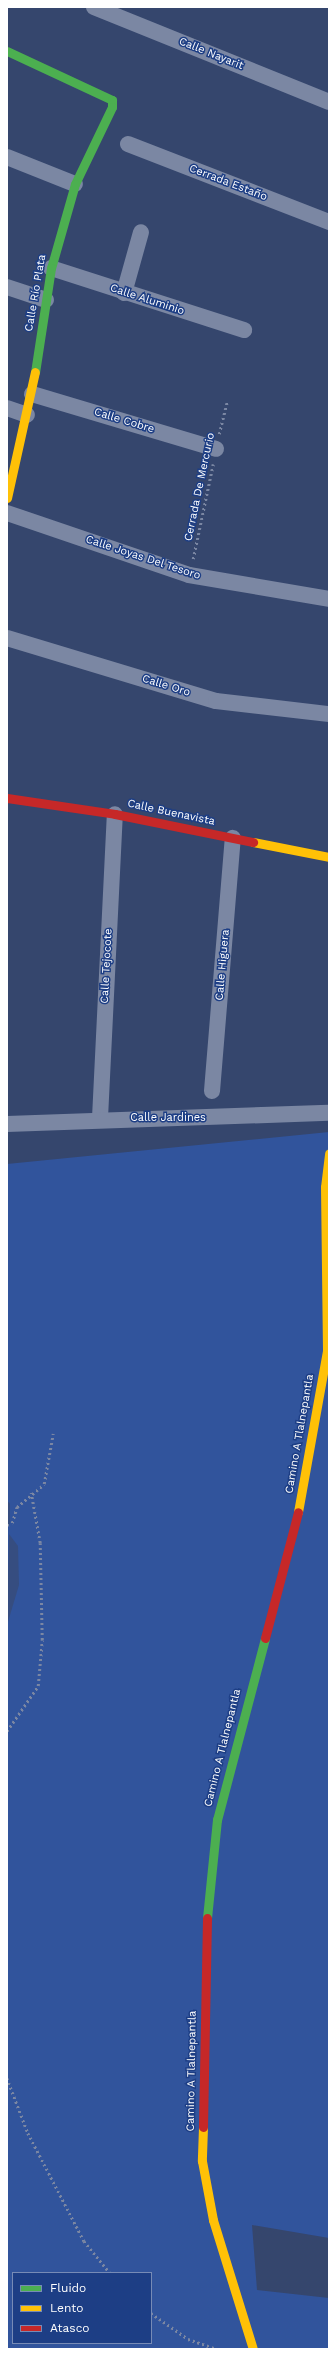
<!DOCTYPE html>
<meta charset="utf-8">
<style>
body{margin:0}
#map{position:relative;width:336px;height:2356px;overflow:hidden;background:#35466d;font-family:"Work Sans",sans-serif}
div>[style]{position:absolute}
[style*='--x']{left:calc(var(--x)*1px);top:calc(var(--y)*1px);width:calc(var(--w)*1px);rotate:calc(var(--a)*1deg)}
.green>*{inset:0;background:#31549c}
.water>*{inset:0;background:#364d80}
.stream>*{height:5px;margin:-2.5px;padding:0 2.5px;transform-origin:2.5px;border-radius:2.5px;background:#364d80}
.path>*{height:2.5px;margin-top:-1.25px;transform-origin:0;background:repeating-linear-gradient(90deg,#7b87a3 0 2px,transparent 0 5px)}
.street>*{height:16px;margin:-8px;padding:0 8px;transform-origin:8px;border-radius:8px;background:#7b87a3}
.fast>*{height:9px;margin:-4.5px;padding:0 4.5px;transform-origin:4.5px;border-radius:4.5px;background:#4caf50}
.slow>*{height:9px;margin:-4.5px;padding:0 4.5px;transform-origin:4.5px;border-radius:4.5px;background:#ffc107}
.jam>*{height:9px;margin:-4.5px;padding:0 4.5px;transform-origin:4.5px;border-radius:4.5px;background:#c62828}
span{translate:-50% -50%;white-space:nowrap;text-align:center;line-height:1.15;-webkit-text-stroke:3px #1d3e85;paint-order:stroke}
.street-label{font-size:11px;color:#fff}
.frame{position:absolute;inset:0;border:8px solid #fff;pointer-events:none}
.legend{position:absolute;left:12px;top:2272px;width:140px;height:72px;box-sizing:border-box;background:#1d3e85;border:1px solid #778bb6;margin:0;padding:5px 7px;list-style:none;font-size:12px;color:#fff}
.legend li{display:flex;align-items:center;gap:8px;height:20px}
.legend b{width:20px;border:1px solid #778bb6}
</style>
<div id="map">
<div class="green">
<div style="clip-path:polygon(evenodd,329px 1132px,329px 2238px,252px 2225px,257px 2290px,329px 2298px,329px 2349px,7px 2349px,7px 1164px,329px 1132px,13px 2273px,151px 2273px,151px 2343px,13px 2343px,13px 2273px)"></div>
</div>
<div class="water">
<div style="clip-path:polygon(9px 1534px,18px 1546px,19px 1585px,7px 1625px)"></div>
</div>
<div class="stream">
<div style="--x:7;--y:1504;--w:18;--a:90"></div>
</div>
<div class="path">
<div style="--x:219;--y:434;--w:33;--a:-76"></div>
<div style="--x:193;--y:559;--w:97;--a:-78.1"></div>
<div style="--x:7;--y:1525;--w:5;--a:-22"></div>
<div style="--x:12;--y:1523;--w:17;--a:-73"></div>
<div style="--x:17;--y:1507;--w:35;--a:-40"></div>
<div style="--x:44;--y:1484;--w:51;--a:-79.8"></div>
<div style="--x:7;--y:1731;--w:55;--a:-55.4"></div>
<div style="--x:38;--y:1686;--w:46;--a:-85"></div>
<div style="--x:42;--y:1640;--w:97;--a:-91.2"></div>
<div style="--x:40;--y:1543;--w:51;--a:-100.2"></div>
<div style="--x:7;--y:2078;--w:59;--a:69.1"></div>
<div style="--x:28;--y:2133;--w:122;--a:62.6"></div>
<div style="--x:84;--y:2241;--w:41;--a:50.9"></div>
<div style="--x:151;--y:2313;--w:45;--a:35.1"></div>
<div style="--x:188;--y:2339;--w:31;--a:19"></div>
</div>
<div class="street">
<div style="--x:94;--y:7;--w:253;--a:22"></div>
<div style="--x:128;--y:144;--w:216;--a:21.2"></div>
<div style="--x:7;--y:157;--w:73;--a:21.7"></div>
<div style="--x:51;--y:268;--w:203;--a:17.8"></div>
<div style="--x:7;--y:287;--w:41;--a:18.4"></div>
<div style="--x:124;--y:293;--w:63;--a:-74.4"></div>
<div style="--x:32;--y:394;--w:192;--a:16.6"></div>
<div style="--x:7;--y:408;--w:21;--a:19"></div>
<div style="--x:7;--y:513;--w:192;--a:18.8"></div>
<div style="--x:189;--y:575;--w:142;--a:9.7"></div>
<div style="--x:7;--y:638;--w:218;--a:16.8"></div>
<div style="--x:216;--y:701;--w:114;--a:6.6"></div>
<div style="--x:212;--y:1091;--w:254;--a:-85.3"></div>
<div style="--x:100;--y:1118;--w:304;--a:-87.2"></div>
<div style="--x:7;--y:1124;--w:322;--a:-2"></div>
</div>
<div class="fast">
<div style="--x:7;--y:51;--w:116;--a:25"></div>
<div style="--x:112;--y:100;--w:7;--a:90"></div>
<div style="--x:112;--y:107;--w:85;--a:115.7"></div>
<div style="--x:75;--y:184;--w:87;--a:105.9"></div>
<div style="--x:51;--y:268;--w:105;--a:98.7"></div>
<div style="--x:207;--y:1918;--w:99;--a:-84.2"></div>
<div style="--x:217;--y:1820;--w:188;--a:-75.2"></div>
</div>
<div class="slow">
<div style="--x:7;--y:498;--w:129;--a:-77.5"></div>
<div style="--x:253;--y:842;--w:77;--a:11.2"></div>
<div style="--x:298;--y:1512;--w:164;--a:-79.8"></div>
<div style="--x:327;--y:1351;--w:164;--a:-90.7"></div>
<div style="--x:325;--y:1187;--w:34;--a:-83"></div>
<div style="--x:203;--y:2127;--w:34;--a:92"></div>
<div style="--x:202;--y:2161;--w:60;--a:79.4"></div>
<div style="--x:213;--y:2220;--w:135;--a:72.8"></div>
</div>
<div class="jam">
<div style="--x:7;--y:798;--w:109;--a:8.4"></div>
<div style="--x:115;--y:814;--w:141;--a:11.5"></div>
<div style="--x:265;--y:1638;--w:130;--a:-75.3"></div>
<div style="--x:203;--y:2127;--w:209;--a:-88.9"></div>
</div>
<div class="street-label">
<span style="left:211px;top:54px;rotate:22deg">Calle Nayarit</span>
<span style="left:228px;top:183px;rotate:21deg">Cerrada Estaño</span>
<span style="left:36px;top:293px;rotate:-80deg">Calle Río Plata</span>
<span style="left:147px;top:300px;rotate:18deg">Calle Aluminio</span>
<span style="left:124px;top:421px;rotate:17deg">Calle Cobre</span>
<span style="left:200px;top:487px;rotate:-78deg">Cerrada De Mercurio</span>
<span style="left:143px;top:558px;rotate:18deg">Calle Joyas Del Tesoro</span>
<span style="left:166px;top:686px;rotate:17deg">Calle Oro</span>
<span style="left:171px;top:813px;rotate:12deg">Calle Buenavista</span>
<span style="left:223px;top:965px;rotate:-85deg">Calle Higuera</span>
<span style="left:107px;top:966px;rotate:-87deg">Calle Tejocote</span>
<span style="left:168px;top:1118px">Calle Jardines</span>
<span style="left:300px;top:1434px;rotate:-80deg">Camino A Tlalnepantla</span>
<span style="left:223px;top:1748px;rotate:-76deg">Camino A Tlalnepantla</span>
<span style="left:192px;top:2071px;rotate:-89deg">Camino A Tlalnepantla</span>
</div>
<div class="frame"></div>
<ul class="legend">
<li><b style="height:5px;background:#4caf50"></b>Fluido</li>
<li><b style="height:5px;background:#ffc107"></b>Lento</li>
<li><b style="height:5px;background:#c62828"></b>Atasco</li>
</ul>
</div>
